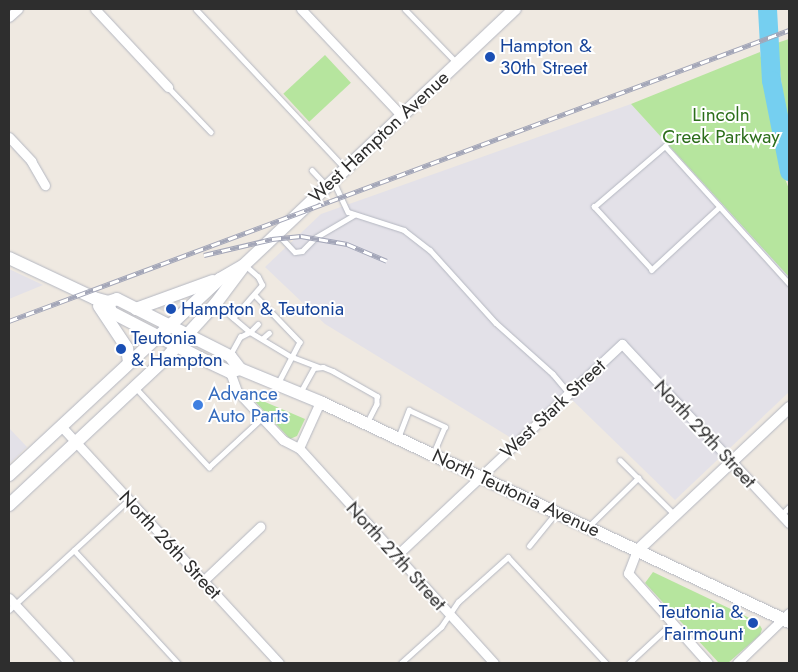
<!DOCTYPE html>
<style>
body{margin:0}
#map{position:relative;width:798px;height:672px;overflow:hidden;background:#efe9e1;font-family:Jost,sans-serif}
div>[style]{position:absolute}
[style*='--x']{left:calc(var(--x)*1px);top:calc(var(--y)*1px);width:calc(var(--w)*1px);rotate:calc(var(--a)*1deg)}
.industrial>*{inset:0;background:#e3e1e8}
.green>*{inset:0;background:#b6e59e;transform-origin:0 0}
.plaza>*{inset:0;background:#dfdcd8}
.river>*{height:19px;margin:-9.5px;padding:0 9.5px;transform-origin:9.5px;border-radius:9.5px;background:#75cff0}
.roads{filter:drop-shadow(0 0 1px #b4b7c1) drop-shadow(0 0 1px #b4b7c1)}
.service>*{height:4.5px;margin:-2.25px;padding:0 2.25px;transform-origin:2.25px;border-radius:2.25px;background:#fff}
.minor>*{height:9px;margin:-4.5px;padding:0 4.5px;transform-origin:4.5px;border-radius:4.5px;background:#fff}
.tertiary>*{height:11px;margin:-5.5px;padding:0 5.5px;transform-origin:5.5px;border-radius:5.5px;background:#fff}
.secondary>*{height:12px;margin:-6px;padding:0 6px;transform-origin:6px;border-radius:6px;background:#fff}
.rail>*{height:5px;margin-top:-2.5px;transform-origin:0;background:repeating-linear-gradient(90deg,#fff 0 9px,#a3a6b8 0 18px);box-sizing:border-box;border-block:1px solid #a3a6b8}
.dots>*{width:14px;height:14px;translate:-50% -50%;box-sizing:border-box;border:2px solid #fff;border-radius:50%}
span{translate:-50% -50%;white-space:nowrap;text-align:center;line-height:1.15;-webkit-text-stroke:4px #fff;paint-order:stroke}
.transit-label{font-size:19px;color:#164399}
.left{translate:0 -50%;text-align:left}
.right{translate:-100% -50%;text-align:right}
.park-label{font-size:19px;color:#2c6e1b}
.street-label{font-size:19px;color:#2e2e2e}
.shop-label{font-size:19px;color:#366cbe}
.frame{position:absolute;inset:0;border:10px solid #2e2e2e;pointer-events:none}
</style>
<div id="map">
<div class="industrial">
<div style="clip-path:polygon(631px 104px,789px 276px,789px 392px,675px 500px,564px 392px,513px 439px,325px 324px,265px 267px,321px 214px)"></div>
<div style="clip-path:polygon(9px 269px,43px 285px,9px 299px)"></div>
<div style="clip-path:polygon(9px 428px,27px 447px,9px 464px)"></div>
</div>
<div class="green">
<div style="clip-path:polygon(789px 39px,789px 152px,777px 43px)"></div>
<div style="clip-path:polygon(760px 52px,779px 163px,789px 189px,789px 277px,631px 104px)"></div>
<div style="left:325px;top:55px;width:38px;height:57px;rotate:47deg"></div>
<div style="clip-path:polygon(249px 395px,305px 419px,297px 436px,290px 439px)"></div>
<div style="clip-path:polygon(653px 572px,758px 622px,762px 629px,760px 635px,728px 663px,719px 663px,645px 583px)"></div>
</div>
<div class="plaza">
<div style="clip-path:polygon(184px 298px,169px 314px,157px 308px,162px 307px)"></div>
</div>
<div class="river">
<div style="--x:767;--y:9;--w:71;--a:86.8"></div>
<div style="--x:771;--y:80;--w:93;--a:78.8"></div>
</div>
<div class="roads">
<div class="service">
<div style="--x:196;--y:9;--w:218;--a:46.9"></div>
<div style="--x:405;--y:9;--w:74;--a:46.1"></div>
<div style="--x:168;--y:87;--w:62;--a:46.3"></div>
<div style="--x:312;--y:170;--w:21;--a:47"></div>
<div style="--x:334;--y:182;--w:33;--a:65"></div>
<div style="--x:348;--y:212;--w:59;--a:17.8"></div>
<div style="--x:404;--y:230;--w:33;--a:38"></div>
<div style="--x:430;--y:250;--w:98;--a:47.9"></div>
<div style="--x:496;--y:323;--w:76;--a:41.8"></div>
<div style="--x:553;--y:374;--w:26;--a:50"></div>
<div style="--x:720;--y:207;--w:93;--a:137.2"></div>
<div style="--x:652;--y:270;--w:86;--a:-132.6"></div>
<div style="--x:594;--y:207;--w:94;--a:-40.7"></div>
<div style="--x:665;--y:146;--w:185;--a:47.9"></div>
<div style="--x:279;--y:235;--w:23;--a:47"></div>
<div style="--x:295;--y:252;--w:7;--a:-8"></div>
<div style="--x:302;--y:251;--w:18;--a:-45"></div>
<div style="--x:315;--y:238;--w:45;--a:-30.5"></div>
<div style="--x:255;--y:295;--w:65;--a:46.2"></div>
<div style="--x:300;--y:342;--w:47;--a:117.6"></div>
<div style="--x:217;--y:304;--w:43;--a:40.3"></div>
<div style="--x:250;--y:332;--w:11;--a:-45"></div>
<div style="--x:233;--y:318;--w:44;--a:-48.7"></div>
<div style="--x:262;--y:285;--w:9;--a:-117"></div>
<div style="--x:258;--y:277;--w:18;--a:-139"></div>
<div style="--x:262;--y:339;--w:9;--a:-41"></div>
<div style="--x:230;--y:355;--w:21;--a:-61"></div>
<div style="--x:240;--y:337;--w:11;--a:-27"></div>
<div style="--x:250;--y:332;--w:47;--a:31"></div>
<div style="--x:290;--y:356;--w:30;--a:21"></div>
<div style="--x:136;--y:388;--w:108;--a:47.3"></div>
<div style="--x:209;--y:467;--w:72;--a:-42.8"></div>
<div style="--x:300;--y:393;--w:29;--a:-61"></div>
<div style="--x:314;--y:368;--w:9;--a:-6"></div>
<div style="--x:323;--y:367;--w:11;--a:22"></div>
<div style="--x:333;--y:371;--w:51;--a:29.6"></div>
<div style="--x:377;--y:396;--w:8;--a:90"></div>
<div style="--x:377;--y:404;--w:20;--a:117"></div>
<div style="--x:398;--y:438;--w:30;--a:-69"></div>
<div style="--x:409;--y:410;--w:40;--a:25"></div>
<div style="--x:445;--y:427;--w:28;--a:113"></div>
<div style="--x:620;--y:460;--w:25;--a:45"></div>
<div style="--x:781;--y:515;--w:11;--a:-45"></div>
<div style="--x:589;--y:526;--w:69;--a:-44.4"></div>
<div style="--x:638;--y:478;--w:51;--a:45"></div>
<div style="--x:529;--y:546;--w:41;--a:-50.9"></div>
<div style="--x:74;--y:550;--w:154;--a:47.4"></div>
<div style="--x:9;--y:610;--w:162;--a:-42.7"></div>
<div style="--x:401;--y:663;--w:54;--a:-42"></div>
<div style="--x:441;--y:627;--w:30;--a:-56"></div>
<div style="--x:458;--y:602;--w:67;--a:-42"></div>
<div style="--x:508;--y:557;--w:144;--a:47.2"></div>
<div style="--x:629;--y:663;--w:59;--a:-42.9"></div>
</div>
<div class="minor">
<div style="--x:95;--y:9;--w:107;--a:46.9"></div>
<div style="--x:301;--y:9;--w:147;--a:46.7"></div>
<div style="--x:9;--y:17;--w:12;--a:-42"></div>
<div style="--x:9;--y:137;--w:33;--a:47"></div>
<div style="--x:31;--y:161;--w:28;--a:60"></div>
<div style="--x:230;--y:372;--w:20;--a:70"></div>
<div style="--x:237;--y:391;--w:67;--a:46.8"></div>
<div style="--x:283;--y:440;--w:18;--a:27"></div>
<div style="--x:299;--y:448;--w:290;--a:47.8"></div>
<div style="--x:61;--y:426;--w:322;--a:47.4"></div>
<div style="--x:299;--y:448;--w:51;--a:-65.5"></div>
<div style="--x:637;--y:550;--w:25;--a:111"></div>
<div style="--x:628;--y:573;--w:120;--a:48.4"></div>
<div style="--x:396;--y:556;--w:310;--a:-43.2"></div>
<div style="--x:622;--y:344;--w:245;--a:47"></div>
<div style="--x:203;--y:581;--w:79;--a:-43.5"></div>
<div style="--x:9;--y:598;--w:88;--a:47.3"></div>
<div style="--x:737;--y:663;--w:72;--a:-43.9"></div>
</div>
<div class="tertiary">
<div style="--x:637;--y:550;--w:209;--a:-43.3"></div>
</div>
<div class="secondary">
<div style="--x:9;--y:258;--w:94;--a:25.2"></div>
<div style="--x:94;--y:298;--w:15;--a:16"></div>
<div style="--x:108;--y:302;--w:9;--a:-18"></div>
<div style="--x:117;--y:299;--w:127;--a:26.8"></div>
<div style="--x:230;--y:356;--w:16;--a:52"></div>
<div style="--x:108;--y:302;--w:10;--a:73"></div>
<div style="--x:111;--y:312;--w:100;--a:27.3"></div>
<div style="--x:200;--y:358;--w:33;--a:25"></div>
<div style="--x:230;--y:372;--w:10;--a:-17"></div>
<div style="--x:240;--y:369;--w:87;--a:22.4"></div>
<div style="--x:320;--y:402;--w:518;--a:25.13"></div>
<div style="--x:99;--y:306;--w:50;--a:56.3"></div>
<div style="--x:127;--y:348;--w:15;--a:82"></div>
<div style="--x:136;--y:309;--w:82;--a:-20"></div>
<div style="--x:9;--y:475;--w:288;--a:-42.9"></div>
<div style="--x:220;--y:279;--w:28;--a:-30"></div>
<div style="--x:244;--y:265;--w:373;--a:-43.4"></div>
<div style="--x:9;--y:505;--w:216;--a:-43.1"></div>
<div style="--x:167;--y:357;--w:73;--a:-47.8"></div>
<div style="--x:216;--y:303;--w:45;--a:-53.1"></div>
</div>
</div>
<div class="rail">
<div style="--x:204;--y:255;--w:70;--a:-13.2"></div>
<div style="--x:272;--y:239;--w:29;--a:-6"></div>
<div style="--x:301;--y:236;--w:47;--a:9.9"></div>
<div style="--x:347;--y:244;--w:43;--a:23"></div>
<div style="--x:9;--y:321;--w:833;--a:-20.46"></div>
</div>
<div class="dots">
<div style="left:490px;top:57px;background:#1a4fb4"></div>
<div style="left:171px;top:309px;background:#1a4fb4"></div>
<div style="left:121px;top:349px;background:#1a4fb4"></div>
<div style="left:198px;top:405px;background:#3f7fe0"></div>
<div style="left:753px;top:623px;background:#1a4fb4"></div>
</div>
<div class="transit-label">
<span class="left" style="left:500px;top:57px">Hampton &amp;<br>30th Street</span>
<span class="left" style="left:181px;top:309px">Hampton &amp; Teutonia</span>
<span class="left" style="left:131px;top:349px">Teutonia<br>&amp; Hampton</span>
<span class="right" style="left:743px;top:623px">Teutonia &amp;<br>Fairmount</span>
</div>
<div class="park-label">
<span style="left:721px;top:126px">Lincoln<br>Creek Parkway</span>
</div>
<div class="street-label">
<span style="left:379px;top:137px;rotate:-43deg">West Hampton Avenue</span>
<span style="left:553px;top:409px;rotate:-43deg">West Stark Street</span>
<span style="left:705px;top:434px;rotate:47deg">North 29th Street</span>
<span style="left:516px;top:493px;rotate:25deg">North Teutonia Avenue</span>
<span style="left:170px;top:545px;rotate:47deg">North 26th Street</span>
<span style="left:396px;top:556px;rotate:48deg">North 27th Street</span>
</div>
<div class="shop-label">
<span class="left" style="left:208px;top:405px">Advance<br>Auto Parts</span>
</div>
<div class="frame"></div>
</div>
